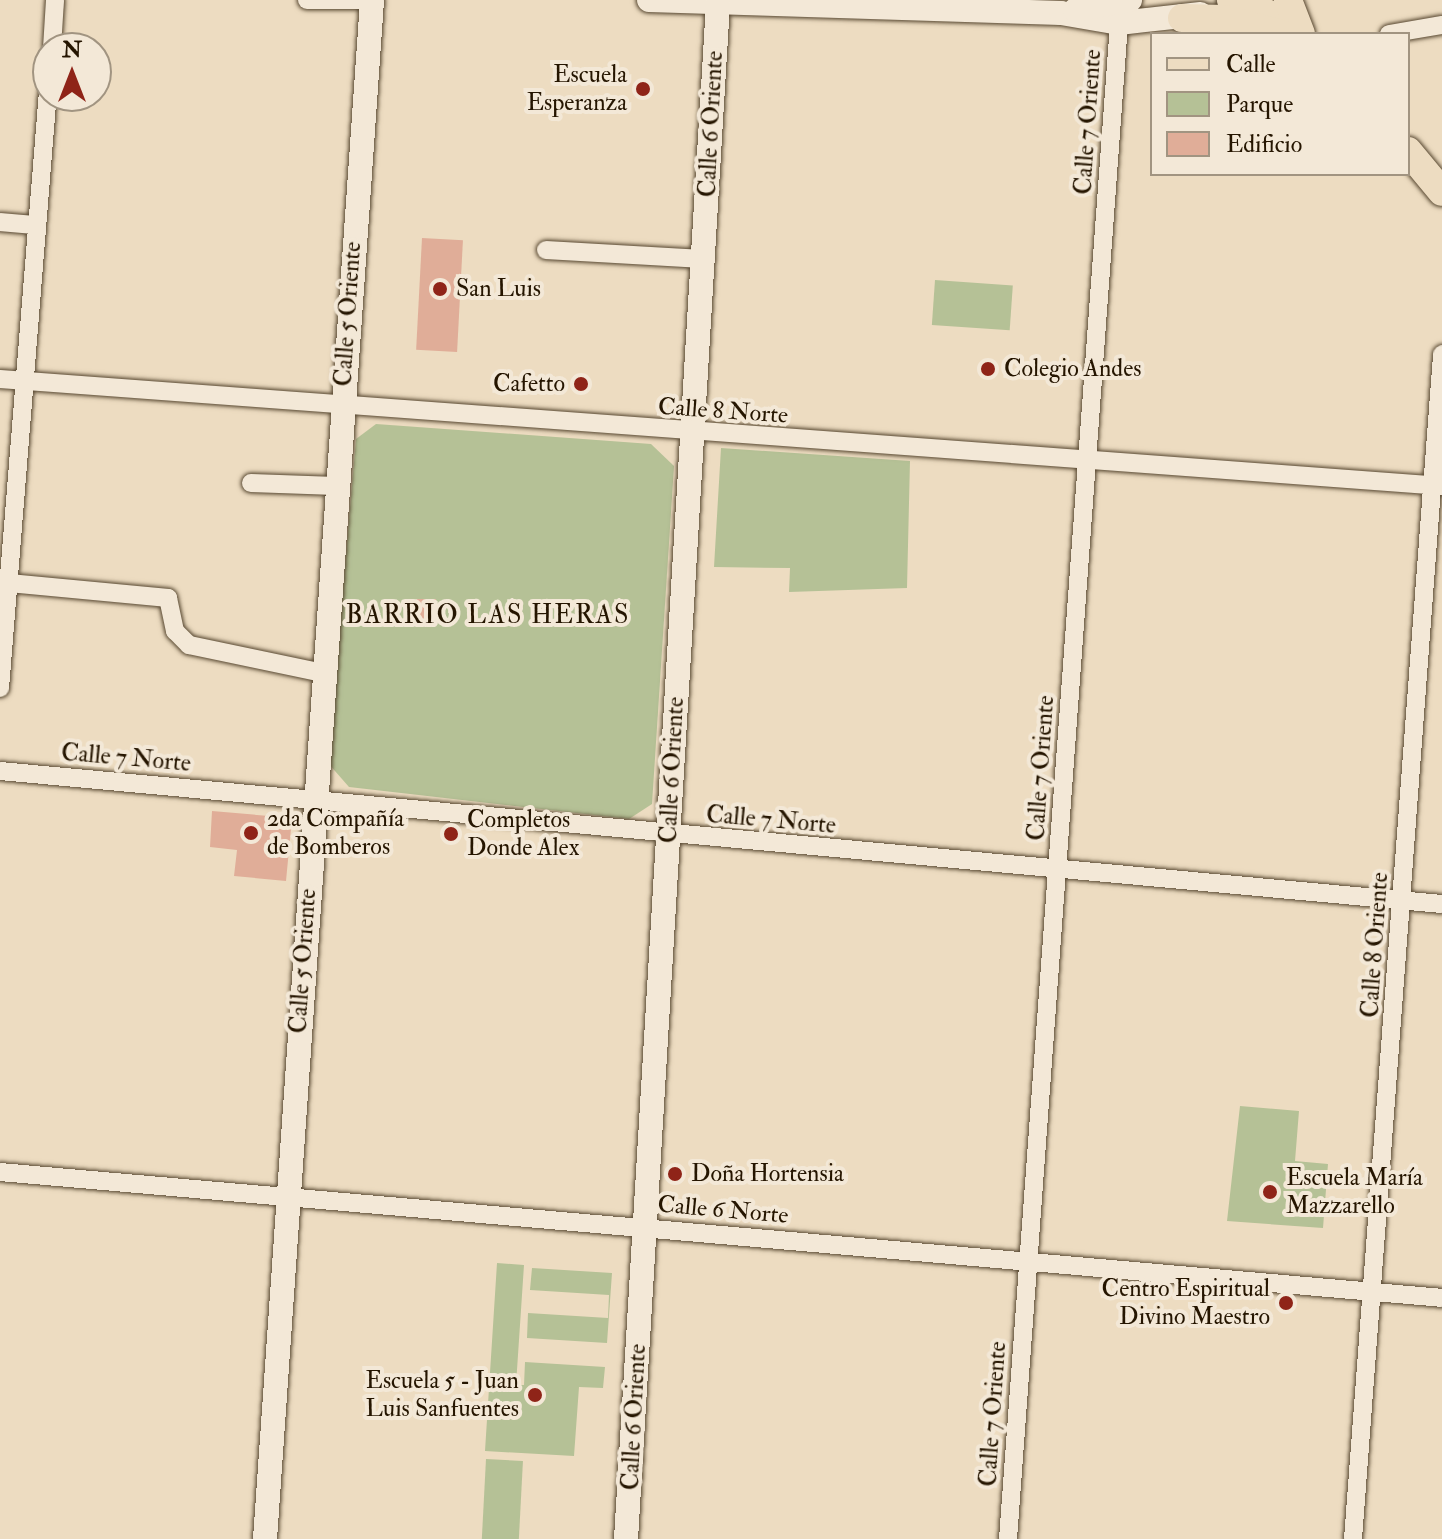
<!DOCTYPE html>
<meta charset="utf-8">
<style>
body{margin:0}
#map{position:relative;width:1442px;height:1539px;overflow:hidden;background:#eddcc1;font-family:"IM FELL Double Pica",serif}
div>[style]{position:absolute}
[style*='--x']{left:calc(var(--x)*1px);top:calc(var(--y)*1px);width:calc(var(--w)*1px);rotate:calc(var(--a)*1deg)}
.green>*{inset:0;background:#b5c196;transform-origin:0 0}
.building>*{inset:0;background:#e0ad98;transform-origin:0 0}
.roads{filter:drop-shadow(0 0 2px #574730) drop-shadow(0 0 2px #574730)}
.minor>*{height:18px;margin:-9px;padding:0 9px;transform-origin:9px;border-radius:9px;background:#f3e8d7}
.secondary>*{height:24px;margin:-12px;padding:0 12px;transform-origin:12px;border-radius:12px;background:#f3e8d7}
.primary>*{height:28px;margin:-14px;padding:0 14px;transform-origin:14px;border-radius:14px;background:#eddcc1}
.dots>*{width:22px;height:22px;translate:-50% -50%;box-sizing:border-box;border:4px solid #f3e8d7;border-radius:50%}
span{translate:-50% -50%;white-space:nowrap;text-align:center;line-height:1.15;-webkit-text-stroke:8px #f3e8d7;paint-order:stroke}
.poi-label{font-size:24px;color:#251500}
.right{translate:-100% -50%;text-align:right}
.left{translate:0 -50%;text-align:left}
.street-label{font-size:24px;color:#251500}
.neighbourhood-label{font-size:26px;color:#251500;letter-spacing:2px}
.legend{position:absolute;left:1150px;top:32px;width:260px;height:144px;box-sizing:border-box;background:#f3e8d7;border:2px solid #a19481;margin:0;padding:10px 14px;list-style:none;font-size:24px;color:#251500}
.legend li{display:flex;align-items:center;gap:16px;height:40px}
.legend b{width:40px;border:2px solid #a19481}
.north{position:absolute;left:32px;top:32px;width:80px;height:80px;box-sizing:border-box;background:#f3e8d7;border:2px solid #a19481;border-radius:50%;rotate:0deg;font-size:22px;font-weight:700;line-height:32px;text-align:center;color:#251500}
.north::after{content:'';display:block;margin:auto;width:28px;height:36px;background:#8f2418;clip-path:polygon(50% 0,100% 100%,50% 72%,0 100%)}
</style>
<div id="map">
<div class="green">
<div style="left:935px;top:280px;width:78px;height:45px;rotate:4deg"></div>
<div style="clip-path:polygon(376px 424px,651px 444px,674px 466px,652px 804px,629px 819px,349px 787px,328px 763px,356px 439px)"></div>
<div style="clip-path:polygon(721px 448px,910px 461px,907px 588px,789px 592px,790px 568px,714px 567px)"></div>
<div style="clip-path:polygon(1240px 1106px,1299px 1111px,1295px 1161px,1328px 1164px,1323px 1228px,1227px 1221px)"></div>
<div style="clip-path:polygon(497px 1263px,524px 1265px,516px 1385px,524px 1385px,525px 1362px,605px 1367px,603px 1388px,579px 1387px,574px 1456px,485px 1451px)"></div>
<div style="clip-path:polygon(532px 1268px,612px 1273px,607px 1343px,527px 1338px,528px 1313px,608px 1318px,609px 1295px,530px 1290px)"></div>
<div style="left:486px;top:1459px;width:37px;height:80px;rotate:3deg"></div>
</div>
<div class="building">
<div style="left:422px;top:238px;width:41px;height:112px;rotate:3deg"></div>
<div style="left:416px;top:599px;width:20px;height:21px"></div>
<div style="clip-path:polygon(212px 811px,292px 818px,286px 881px,234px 876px,237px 850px,210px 847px)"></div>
</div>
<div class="roads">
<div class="minor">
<div style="--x:307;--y:0;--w:64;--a:0"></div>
<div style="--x:1389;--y:34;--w:54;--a:-9.6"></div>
<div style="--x:52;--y:48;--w:48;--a:-86.4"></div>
<div style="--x:0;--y:222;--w:37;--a:5"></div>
<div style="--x:546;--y:250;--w:157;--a:3.3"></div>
<div style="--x:0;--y:379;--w:1446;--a:4.24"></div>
<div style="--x:251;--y:483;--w:85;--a:2"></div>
<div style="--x:9;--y:583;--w:160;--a:5.4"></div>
<div style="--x:168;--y:598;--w:34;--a:78"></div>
<div style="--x:175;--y:631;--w:20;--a:45"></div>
<div style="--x:189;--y:645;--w:137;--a:11.8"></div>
<div style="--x:0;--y:688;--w:598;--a:-85.4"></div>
<div style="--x:0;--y:771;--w:1448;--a:5.27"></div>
<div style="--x:0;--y:1172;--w:1447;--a:4.99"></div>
<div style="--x:1008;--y:1539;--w:1532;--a:-85.81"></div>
<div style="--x:1353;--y:1539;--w:1188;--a:-85.7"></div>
</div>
<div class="secondary">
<div style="--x:649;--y:0;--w:412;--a:1.8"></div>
<div style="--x:1061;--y:13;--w:59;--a:9.8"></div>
<div style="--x:1119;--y:23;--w:82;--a:-6.3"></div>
<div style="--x:1075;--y:10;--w:56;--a:-10.3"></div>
<div style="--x:265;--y:1539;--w:1543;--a:-86.02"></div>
<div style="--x:626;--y:1539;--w:1540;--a:-86.57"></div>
</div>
<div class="primary">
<div style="--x:1231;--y:0;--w:44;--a:20.1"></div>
<div style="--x:1288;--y:0;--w:36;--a:69"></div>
<div style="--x:1182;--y:18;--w:43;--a:1.3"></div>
<div style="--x:1225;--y:19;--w:59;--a:14.7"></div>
<div style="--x:1408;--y:151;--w:53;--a:50.3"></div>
</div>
</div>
<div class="dots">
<div style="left:643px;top:89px;background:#8f2418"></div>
<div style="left:440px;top:289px;background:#8f2418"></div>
<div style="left:988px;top:369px;background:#8f2418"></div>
<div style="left:581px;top:384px;background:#8f2418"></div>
<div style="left:251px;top:833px;background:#8f2418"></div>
<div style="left:451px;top:834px;background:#8f2418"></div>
<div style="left:675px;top:1174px;background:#8f2418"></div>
<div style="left:1270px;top:1192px;background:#8f2418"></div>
<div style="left:1286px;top:1303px;background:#8f2418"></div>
<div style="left:535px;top:1395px;background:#8f2418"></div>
</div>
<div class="poi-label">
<span class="right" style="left:627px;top:89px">Escuela<br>Esperanza</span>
<span class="left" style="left:456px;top:289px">San Luis</span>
<span class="left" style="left:1004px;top:369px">Colegio Andes</span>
<span class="right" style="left:565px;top:384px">Cafetto</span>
<span class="left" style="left:267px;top:833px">2da Compañía<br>de Bomberos</span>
<span class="left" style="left:467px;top:834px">Completos<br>Donde Alex</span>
<span class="left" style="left:691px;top:1174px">Doña Hortensia</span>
<span class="left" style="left:1286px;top:1192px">Escuela María<br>Mazzarello</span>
<span class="right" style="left:1270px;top:1303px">Centro Espiritual<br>Divino Maestro</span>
<span class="right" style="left:519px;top:1395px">Escuela 5 - Juan<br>Luis Sanfuentes</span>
</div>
<div class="street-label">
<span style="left:1088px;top:122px;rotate:-86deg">Calle 7 Oriente</span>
<span style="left:711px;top:124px;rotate:-87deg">Calle 6 Oriente</span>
<span style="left:348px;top:314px;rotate:-86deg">Calle 5 Oriente</span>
<span style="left:723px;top:411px;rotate:4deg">Calle 8 Norte</span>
<span style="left:126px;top:758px;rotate:5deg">Calle 7 Norte</span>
<span style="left:1041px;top:768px;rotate:-86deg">Calle 7 Oriente</span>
<span style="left:672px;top:770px;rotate:-87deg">Calle 6 Oriente</span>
<span style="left:771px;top:820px;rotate:5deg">Calle 7 Norte</span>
<span style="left:1375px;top:945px;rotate:-86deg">Calle 8 Oriente</span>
<span style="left:303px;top:961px;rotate:-86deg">Calle 5 Oriente</span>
<span style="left:723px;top:1210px;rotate:5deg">Calle 6 Norte</span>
<span style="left:993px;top:1414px;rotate:-86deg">Calle 7 Oriente</span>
<span style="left:634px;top:1417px;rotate:-87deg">Calle 6 Oriente</span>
</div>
<div class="neighbourhood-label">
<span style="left:488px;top:616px">BARRIO LAS HERAS</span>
</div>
<ul class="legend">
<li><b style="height:10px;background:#eddcc1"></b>Calle</li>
<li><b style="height:22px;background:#b5c196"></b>Parque</li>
<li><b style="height:22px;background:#e0ad98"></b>Edificio</li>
</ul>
<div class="north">N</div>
</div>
